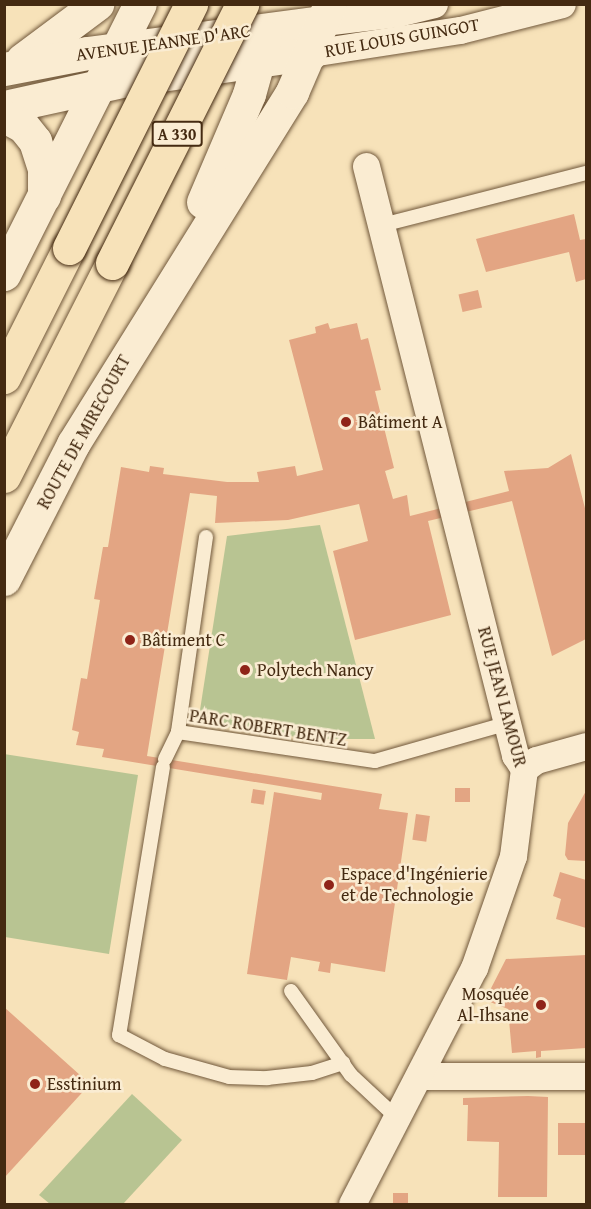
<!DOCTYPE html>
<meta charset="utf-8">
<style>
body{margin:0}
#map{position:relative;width:591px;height:1209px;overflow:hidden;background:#f7e2b9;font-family:"Gentium Book Plus",serif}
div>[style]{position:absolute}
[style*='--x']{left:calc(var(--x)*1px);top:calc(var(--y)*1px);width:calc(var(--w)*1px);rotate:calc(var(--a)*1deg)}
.green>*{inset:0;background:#b8c492}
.building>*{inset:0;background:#e3a583;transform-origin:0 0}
.roads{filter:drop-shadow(0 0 2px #71583b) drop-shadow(0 0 2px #71583b)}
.service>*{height:14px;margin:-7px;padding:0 7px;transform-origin:7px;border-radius:7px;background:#faecd2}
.minor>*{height:27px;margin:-13.5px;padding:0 13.5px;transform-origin:13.5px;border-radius:13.5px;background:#faecd2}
.secondary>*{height:33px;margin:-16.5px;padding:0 16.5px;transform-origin:16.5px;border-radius:16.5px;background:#faecd2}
.motorway>*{height:33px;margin:-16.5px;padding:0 16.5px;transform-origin:16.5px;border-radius:16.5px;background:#f7e2b9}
.bridges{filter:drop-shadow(0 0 2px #442a11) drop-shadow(0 0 2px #442a11)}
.motorway-bridge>*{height:33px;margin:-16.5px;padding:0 16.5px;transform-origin:16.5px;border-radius:16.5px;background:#f7e2b9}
.dots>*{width:16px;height:16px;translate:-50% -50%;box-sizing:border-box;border:3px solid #faecd2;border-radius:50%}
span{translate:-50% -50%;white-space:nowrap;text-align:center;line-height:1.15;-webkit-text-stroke:5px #faecd2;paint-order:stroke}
.shield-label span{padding:2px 4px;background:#faecd2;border:2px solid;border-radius:4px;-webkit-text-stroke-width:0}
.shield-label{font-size:16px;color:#442a11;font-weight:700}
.street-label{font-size:18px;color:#442a11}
.poi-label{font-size:18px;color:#442a11}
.left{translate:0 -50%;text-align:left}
.right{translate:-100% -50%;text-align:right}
.frame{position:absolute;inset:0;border:6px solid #442a11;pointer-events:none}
</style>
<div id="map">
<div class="green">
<div style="clip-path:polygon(320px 525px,375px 739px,311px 739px,198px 723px,227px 536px)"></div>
<div style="clip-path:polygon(4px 754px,138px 775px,109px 954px,5px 937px)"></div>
<div style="clip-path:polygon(132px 1094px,182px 1140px,123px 1204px,50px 1204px,39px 1195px)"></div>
</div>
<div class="building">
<div style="clip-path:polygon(574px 214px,580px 240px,586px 239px,586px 279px,576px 282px,569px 252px,486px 272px,476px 239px)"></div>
<div style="left:478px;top:290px;width:18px;height:20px;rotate:77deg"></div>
<div style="clip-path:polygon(328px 323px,330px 329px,357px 323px,361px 340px,368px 338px,381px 390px,375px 391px,394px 468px,385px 471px,393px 499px,407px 495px,410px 516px,509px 491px,504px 471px,548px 468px,571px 454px,586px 512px,586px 639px,552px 656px,512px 501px,428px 521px,451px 615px,355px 640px,333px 551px,368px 541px,359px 504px,288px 520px,215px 523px,217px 496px,190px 493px,147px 756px,382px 794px,379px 809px,408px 813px,385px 972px,331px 963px,330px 973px,318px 971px,320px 962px,291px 957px,287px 980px,247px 974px,274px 792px,321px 800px,322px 793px,102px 757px,104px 749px,76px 745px,79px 732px,72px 730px,81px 678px,87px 679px,100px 600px,94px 599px,103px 547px,108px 547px,121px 467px,149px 472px,150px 466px,164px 468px,163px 474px,227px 482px,259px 482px,257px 472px,295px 466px,297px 476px,323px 470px,289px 340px,316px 333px,315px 327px)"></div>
<div style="left:455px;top:788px;width:15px;height:14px"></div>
<div style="left:253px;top:789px;width:13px;height:14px;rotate:9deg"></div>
<div style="clip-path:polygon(586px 791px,586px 861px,568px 860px,565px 855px,568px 823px)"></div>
<div style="left:416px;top:814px;width:14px;height:26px;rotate:8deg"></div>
<div style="clip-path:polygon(560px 872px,586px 880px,586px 928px,556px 919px,561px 899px,553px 896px)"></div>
<div style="clip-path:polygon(586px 955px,586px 1048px,541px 1051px,541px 1057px,536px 1058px,536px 1051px,512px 1053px,508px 1009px,485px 1000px,506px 959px)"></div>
<div style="clip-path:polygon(4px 1007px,90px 1084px,4px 1178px)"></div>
<div style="clip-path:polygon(528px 1096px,548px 1097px,547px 1197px,498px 1197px,499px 1142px,467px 1141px,468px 1105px,463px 1105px,463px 1098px)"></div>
<div style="left:558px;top:1123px;width:28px;height:32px"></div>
<div style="left:393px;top:1193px;width:15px;height:11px"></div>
</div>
<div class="roads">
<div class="service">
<div style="--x:382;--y:225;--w:211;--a:-14.3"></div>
<div style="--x:206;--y:537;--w:197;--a:98.2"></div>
<div style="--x:178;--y:732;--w:199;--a:8.4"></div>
<div style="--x:375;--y:761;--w:138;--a:-15.9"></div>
<div style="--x:165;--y:759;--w:30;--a:-64"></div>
<div style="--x:163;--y:767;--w:272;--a:99.3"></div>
<div style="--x:119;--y:1035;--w:52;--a:27.6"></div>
<div style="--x:165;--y:1059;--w:66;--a:15.7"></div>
<div style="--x:229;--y:1077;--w:38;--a:2"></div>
<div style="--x:267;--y:1078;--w:45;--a:-6.3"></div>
<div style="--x:312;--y:1073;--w:33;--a:-18"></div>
<div style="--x:291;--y:991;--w:103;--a:54.5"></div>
<div style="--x:351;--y:1075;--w:64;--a:43.1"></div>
</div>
<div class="minor">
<div style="--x:323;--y:22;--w:76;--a:-6.8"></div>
<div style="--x:398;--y:13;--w:37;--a:-14"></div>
<div style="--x:311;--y:53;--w:151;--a:-8.8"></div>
<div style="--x:460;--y:30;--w:105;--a:-14.3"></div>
<div style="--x:366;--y:166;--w:608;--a:75.8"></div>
<div style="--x:515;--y:755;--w:17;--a:57"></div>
<div style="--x:421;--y:1076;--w:165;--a:0"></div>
<div style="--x:352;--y:1204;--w:266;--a:-62.7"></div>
<div style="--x:474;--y:968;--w:119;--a:-70.8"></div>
<div style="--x:513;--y:856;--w:88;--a:-82.8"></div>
<div style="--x:524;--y:769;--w:15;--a:-37"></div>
<div style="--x:536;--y:760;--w:52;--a:-15.6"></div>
</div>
<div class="secondary">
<div style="--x:22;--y:60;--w:94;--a:-36.7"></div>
<div style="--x:4;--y:69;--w:85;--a:-10.9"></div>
<div style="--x:87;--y:53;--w:238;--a:-7.5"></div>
<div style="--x:4;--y:107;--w:126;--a:-12.4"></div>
<div style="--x:127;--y:80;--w:186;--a:-8.3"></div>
<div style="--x:4;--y:116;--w:21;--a:28"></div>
<div style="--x:23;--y:126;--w:19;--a:51"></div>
<div style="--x:35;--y:141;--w:29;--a:72"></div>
<div style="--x:44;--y:169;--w:27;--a:90"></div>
<div style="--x:203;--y:202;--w:117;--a:-66.9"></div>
<div style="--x:249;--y:94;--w:59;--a:-74.3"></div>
<div style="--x:4;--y:274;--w:302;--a:-63.3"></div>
<div style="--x:4;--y:579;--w:152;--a:-62.9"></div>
<div style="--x:73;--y:444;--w:415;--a:-58.1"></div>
<div style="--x:292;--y:92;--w:96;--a:-66.6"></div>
</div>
<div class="motorway">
<div style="--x:4;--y:377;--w:144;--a:-63.3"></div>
<div style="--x:4;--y:476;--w:239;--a:-63.1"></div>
</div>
</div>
<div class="bridges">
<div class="motorway-bridge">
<div style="--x:69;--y:248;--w:273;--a:-63.4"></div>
<div style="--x:112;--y:263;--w:290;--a:-63.3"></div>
</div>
</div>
<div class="dots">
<div style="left:346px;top:422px;background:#8f2418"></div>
<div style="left:130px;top:640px;background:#8f2418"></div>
<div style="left:245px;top:670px;background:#8f2418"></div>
<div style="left:329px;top:885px;background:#8f2418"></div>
<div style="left:541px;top:1005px;background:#8f2418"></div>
<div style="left:35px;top:1084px;background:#8f2418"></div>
</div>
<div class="shield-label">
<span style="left:177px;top:134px">A 330</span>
</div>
<div class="street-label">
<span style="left:402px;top:38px;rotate:-10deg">RUE LOUIS GUINGOT</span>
<span style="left:163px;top:43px;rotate:-8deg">AVENUE JEANNE D'ARC</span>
<span style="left:84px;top:432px;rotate:-61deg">ROUTE DE MIRECOURT</span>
<span style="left:502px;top:697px;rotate:75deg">RUE JEAN LAMOUR</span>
<span style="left:268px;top:728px;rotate:9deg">PARC ROBERT BENTZ</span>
</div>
<div class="poi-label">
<span class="left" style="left:358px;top:422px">Bâtiment A</span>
<span class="left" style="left:142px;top:640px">Bâtiment C</span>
<span class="left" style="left:257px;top:670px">Polytech Nancy</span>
<span class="left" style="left:341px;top:885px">Espace d'Ingénierie<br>et de Technologie</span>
<span class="right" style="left:529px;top:1005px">Mosquée<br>Al-Ihsane</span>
<span class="left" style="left:47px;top:1084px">Esstinium</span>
</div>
<div class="frame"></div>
</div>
